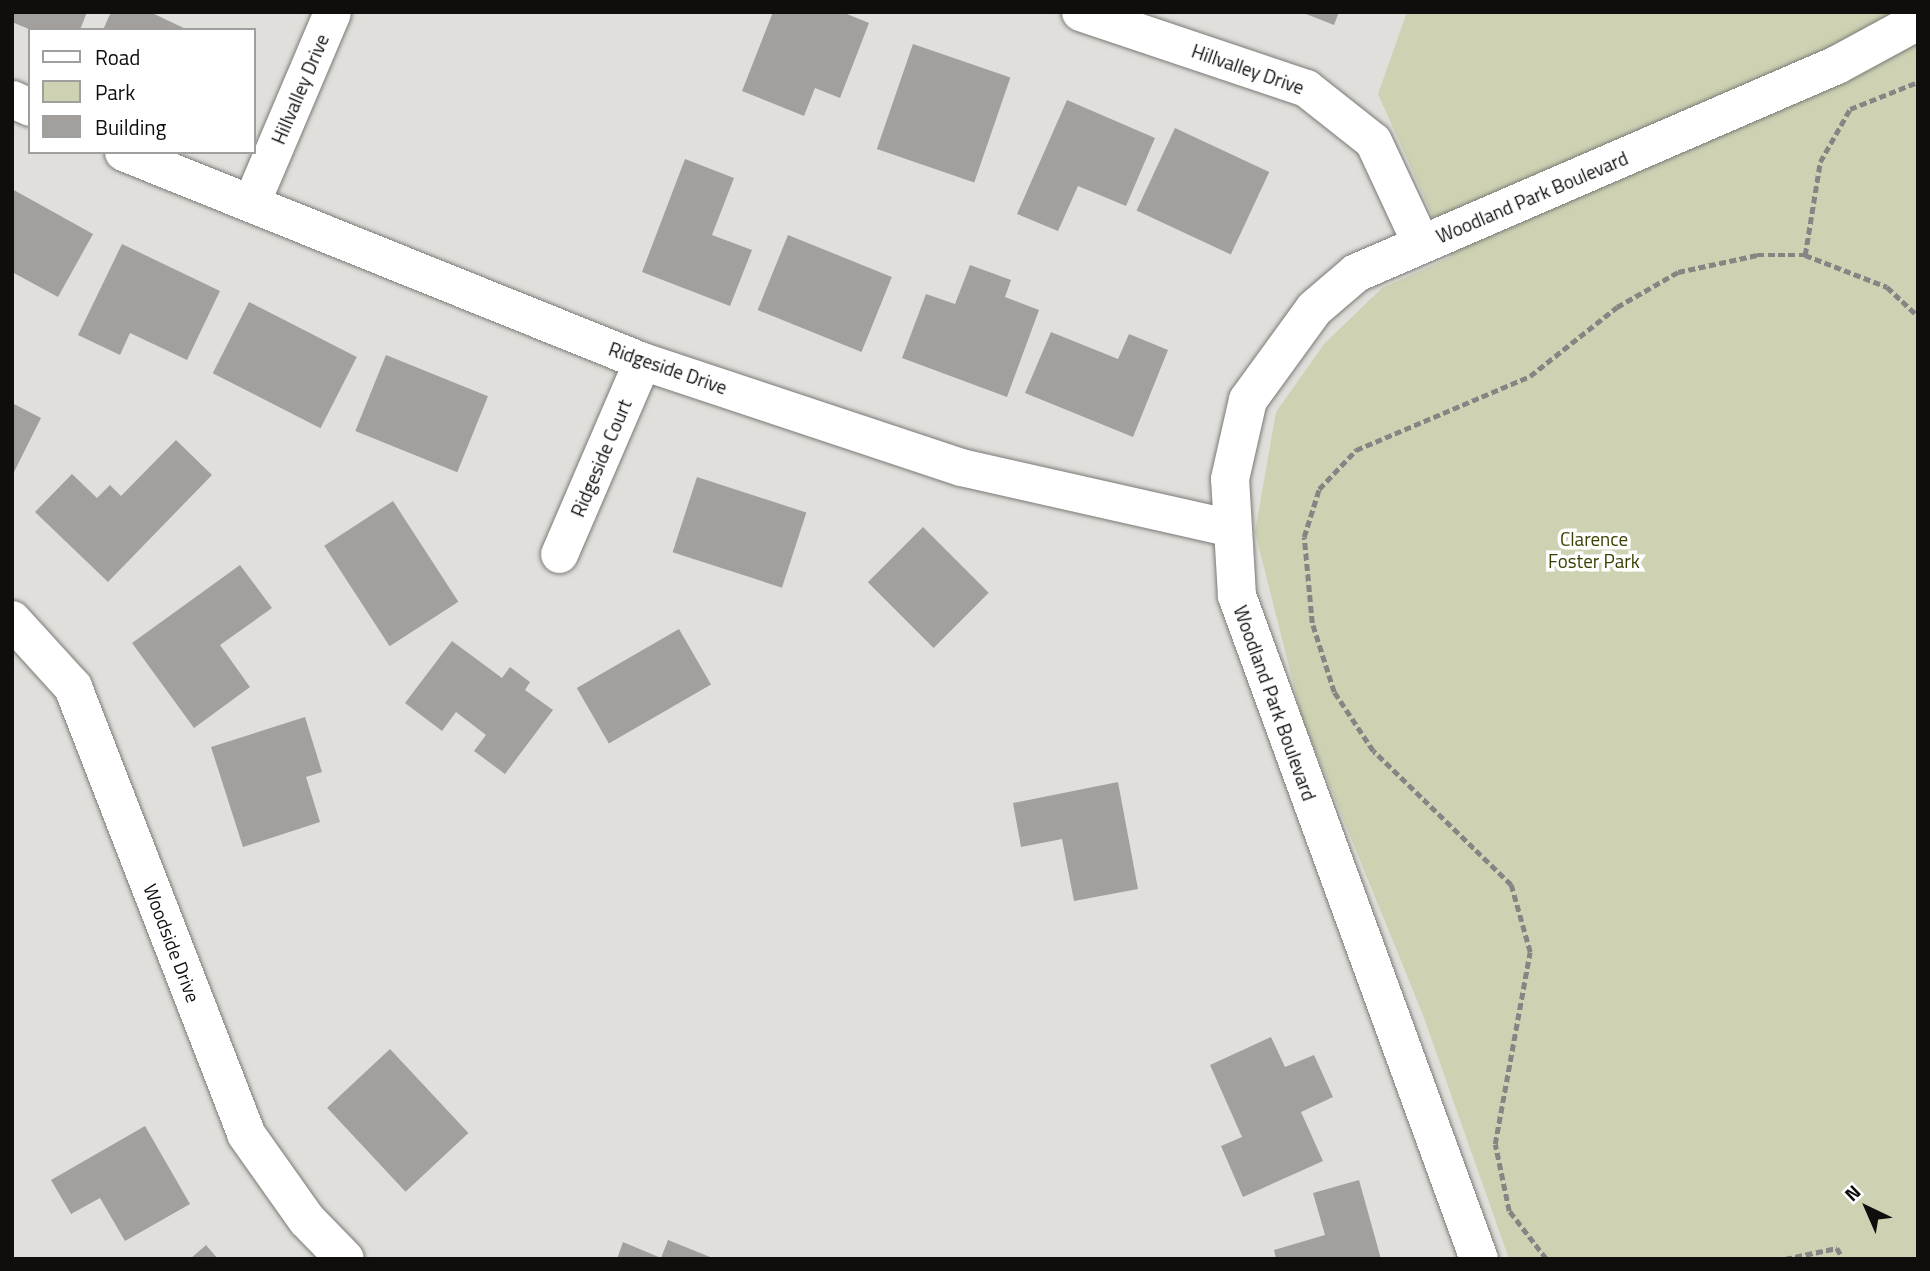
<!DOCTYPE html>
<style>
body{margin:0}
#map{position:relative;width:1930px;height:1271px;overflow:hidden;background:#e1dfdb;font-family:"Titillium Web",sans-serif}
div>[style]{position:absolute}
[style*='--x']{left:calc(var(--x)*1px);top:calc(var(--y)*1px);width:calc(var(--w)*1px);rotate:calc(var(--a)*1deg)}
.green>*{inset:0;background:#ced2b3}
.building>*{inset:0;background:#a39f9d;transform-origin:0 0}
.path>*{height:4.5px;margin-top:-2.25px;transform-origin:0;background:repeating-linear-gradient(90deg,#878583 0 7px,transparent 0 10.5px)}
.roads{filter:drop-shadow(0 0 2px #7b7976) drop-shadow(0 0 2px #7b7976)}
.minor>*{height:37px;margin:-18.5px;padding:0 18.5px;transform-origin:18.5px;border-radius:18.5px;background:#fff}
.tertiary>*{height:38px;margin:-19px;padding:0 19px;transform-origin:19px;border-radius:19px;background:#fff}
span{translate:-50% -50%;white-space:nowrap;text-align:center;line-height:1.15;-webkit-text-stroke:7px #fff;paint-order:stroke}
.street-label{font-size:19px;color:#0f0e0d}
.park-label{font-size:19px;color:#3b3f02}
.frame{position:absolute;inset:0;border:14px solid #0f0e0d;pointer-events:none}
.legend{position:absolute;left:28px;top:28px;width:228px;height:126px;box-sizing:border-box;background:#fff;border:2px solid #9f9f9e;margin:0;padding:9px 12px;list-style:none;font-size:21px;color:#0f0e0d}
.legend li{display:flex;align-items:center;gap:14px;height:35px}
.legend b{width:35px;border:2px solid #9f9f9e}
.north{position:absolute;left:1832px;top:1173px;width:70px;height:70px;-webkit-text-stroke:5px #fff;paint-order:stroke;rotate:316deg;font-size:19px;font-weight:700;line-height:28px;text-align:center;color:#0f0e0d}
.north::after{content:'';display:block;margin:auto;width:24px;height:32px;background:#0f0e0d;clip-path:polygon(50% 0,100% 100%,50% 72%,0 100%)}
</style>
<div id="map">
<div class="green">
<div style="clip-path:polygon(1407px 12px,1918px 12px,1918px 1259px,1509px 1259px,1423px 1015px,1302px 718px,1255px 532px,1276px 412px,1324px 344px,1382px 288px,1451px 257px,1378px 94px)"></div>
</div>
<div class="building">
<div style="clip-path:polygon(12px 12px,87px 12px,80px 30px,31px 30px,12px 22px)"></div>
<div style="clip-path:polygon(111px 12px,150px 12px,188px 30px,103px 30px)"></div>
<div style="clip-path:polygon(773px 12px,842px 12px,869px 23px,840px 98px,815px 88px,804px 116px,742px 91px)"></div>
<div style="clip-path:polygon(1301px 12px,1339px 12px,1334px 25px)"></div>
<div style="left:913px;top:44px;width:103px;height:111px;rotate:19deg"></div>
<div style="clip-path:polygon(1067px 100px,1155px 138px,1126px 206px,1078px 186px,1058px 231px,1017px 214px)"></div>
<div style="left:1175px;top:128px;width:104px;height:91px;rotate:25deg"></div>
<div style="clip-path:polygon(685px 159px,734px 178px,712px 235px,752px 250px,730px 306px,642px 272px)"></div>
<div style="clip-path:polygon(12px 189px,93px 234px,58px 297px,12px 272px)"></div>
<div style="left:788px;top:235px;width:112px;height:81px;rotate:22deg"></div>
<div style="clip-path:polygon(122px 244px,220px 291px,187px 360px,130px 333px,120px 355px,78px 335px)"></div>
<div style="clip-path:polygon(970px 265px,1011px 280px,1005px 297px,1039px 310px,1007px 397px,902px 358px,926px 294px,955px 304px)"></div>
<div style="left:249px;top:302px;width:121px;height:80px;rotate:27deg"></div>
<div style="clip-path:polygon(1051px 332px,1118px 359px,1129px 334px,1168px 350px,1133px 437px,1025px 393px)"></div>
<div style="left:386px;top:355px;width:110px;height:82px;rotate:22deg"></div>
<div style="clip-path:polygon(12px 403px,41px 418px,12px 476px)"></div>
<div style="clip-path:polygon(176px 440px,212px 475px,108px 582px,35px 512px,72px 474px,97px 498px,110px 485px,121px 496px)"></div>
<div style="left:697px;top:477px;width:115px;height:79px;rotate:18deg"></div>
<div style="left:393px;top:501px;width:120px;height:82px;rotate:57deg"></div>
<div style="left:923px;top:527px;width:93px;height:78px;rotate:45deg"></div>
<div style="clip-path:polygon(240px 565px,272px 608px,220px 645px,250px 687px,194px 728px,132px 643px)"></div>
<div style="left:679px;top:629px;width:64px;height:118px;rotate:60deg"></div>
<div style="clip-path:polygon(452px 641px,502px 678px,510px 667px,530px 682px,525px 690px,553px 710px,505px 774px,474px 751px,486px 735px,456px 712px,442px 731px,405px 703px)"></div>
<div style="clip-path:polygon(305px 717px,322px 772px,306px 777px,320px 822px,243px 847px,211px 747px)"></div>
<div style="clip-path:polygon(1118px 782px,1138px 889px,1074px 901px,1062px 839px,1021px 847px,1013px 803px)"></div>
<div style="clip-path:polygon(1271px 1037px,1285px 1067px,1314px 1055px,1333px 1097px,1301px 1112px,1323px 1161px,1243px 1197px,1221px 1146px,1242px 1137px,1210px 1065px)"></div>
<div style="left:390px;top:1049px;width:115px;height:86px;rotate:47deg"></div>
<div style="clip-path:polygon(145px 1126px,190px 1204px,125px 1241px,100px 1198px,71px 1214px,51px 1180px)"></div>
<div style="clip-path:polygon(1359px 1180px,1381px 1259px,1276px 1259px,1274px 1250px,1325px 1235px,1313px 1193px)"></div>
<div style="clip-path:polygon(668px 1240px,715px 1259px,617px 1259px,623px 1242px,661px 1258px)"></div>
<div style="clip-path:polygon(206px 1245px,218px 1259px,190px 1259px)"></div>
</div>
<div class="path">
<div style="--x:1805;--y:255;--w:94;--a:-80.8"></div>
<div style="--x:1820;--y:162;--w:61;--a:-60.5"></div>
<div style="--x:1850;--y:109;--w:73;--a:-21.7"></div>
<div style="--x:1546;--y:1259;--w:61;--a:-127.6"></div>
<div style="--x:1509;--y:1211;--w:68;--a:-101.8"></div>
<div style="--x:1495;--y:1144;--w:195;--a:-79.7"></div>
<div style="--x:1530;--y:952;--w:70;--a:-105.8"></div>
<div style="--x:1511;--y:885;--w:192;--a:-135.8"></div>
<div style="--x:1373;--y:751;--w:71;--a:-123.5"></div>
<div style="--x:1334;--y:692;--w:72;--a:-107.7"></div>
<div style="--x:1312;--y:623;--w:86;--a:-95.3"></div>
<div style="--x:1304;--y:537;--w:50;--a:-72.6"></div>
<div style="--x:1319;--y:489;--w:54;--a:-46.5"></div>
<div style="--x:1356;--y:450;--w:189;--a:-23"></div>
<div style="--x:1530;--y:376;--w:111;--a:-38.4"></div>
<div style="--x:1617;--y:307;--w:70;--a:-29.8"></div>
<div style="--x:1678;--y:272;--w:81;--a:-12.1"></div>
<div style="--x:1757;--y:255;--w:48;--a:0"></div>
<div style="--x:1805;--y:255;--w:88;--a:21.3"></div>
<div style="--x:1887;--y:287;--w:42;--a:43.1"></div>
<div style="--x:1785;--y:1259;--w:53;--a:-11.9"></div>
<div style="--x:1837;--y:1248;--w:13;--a:61"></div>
</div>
<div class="roads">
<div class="minor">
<div style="--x:1080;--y:12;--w:238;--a:18.6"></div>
<div style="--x:1306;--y:88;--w:85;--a:38.3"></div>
<div style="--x:1373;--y:141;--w:114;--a:65"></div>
<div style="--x:12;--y:99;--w:20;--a:24"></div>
<div style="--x:123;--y:152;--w:560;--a:21.93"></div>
<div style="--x:642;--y:361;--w:336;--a:18.4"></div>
<div style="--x:961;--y:467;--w:277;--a:12.7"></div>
<div style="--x:251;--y:203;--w:207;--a:-67"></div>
<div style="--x:559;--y:554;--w:210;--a:-66.7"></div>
</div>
<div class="tertiary">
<div style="--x:12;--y:620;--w:91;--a:47.7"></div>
<div style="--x:73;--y:687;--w:479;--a:68.8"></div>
<div style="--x:246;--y:1134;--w:105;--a:54.7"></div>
<div style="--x:307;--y:1220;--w:54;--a:45.7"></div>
<div style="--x:1479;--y:1259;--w:706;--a:-110.05"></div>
<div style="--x:1237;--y:596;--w:117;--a:-93.4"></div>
<div style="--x:1230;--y:479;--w:81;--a:-77.2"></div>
<div style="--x:1248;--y:400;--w:112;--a:-54"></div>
<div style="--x:1314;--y:309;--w:55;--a:-40.6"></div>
<div style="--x:1356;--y:273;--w:524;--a:-23.39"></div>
<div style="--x:1837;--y:65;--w:92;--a:-28.5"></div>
</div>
</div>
<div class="street-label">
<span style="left:1248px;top:69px;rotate:19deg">Hillvalley Drive</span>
<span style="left:300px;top:89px;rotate:-67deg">Hillvalley Drive</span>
<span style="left:1532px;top:197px;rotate:-23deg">Woodland Park Boulevard</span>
<span style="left:668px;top:368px;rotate:19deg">Ridgeside Drive</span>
<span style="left:601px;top:458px;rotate:-67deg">Ridgeside Court</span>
<span style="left:1275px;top:703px;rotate:70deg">Woodland Park Boulevard</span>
<span style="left:172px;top:943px;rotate:69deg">Woodside Drive</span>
</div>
<div class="park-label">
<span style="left:1594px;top:550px">Clarence<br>Foster Park</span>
</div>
<div class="frame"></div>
<ul class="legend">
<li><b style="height:9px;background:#fff"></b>Road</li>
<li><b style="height:19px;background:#ced2b3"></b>Park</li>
<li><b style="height:19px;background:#a39f9d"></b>Building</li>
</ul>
<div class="north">N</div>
</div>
